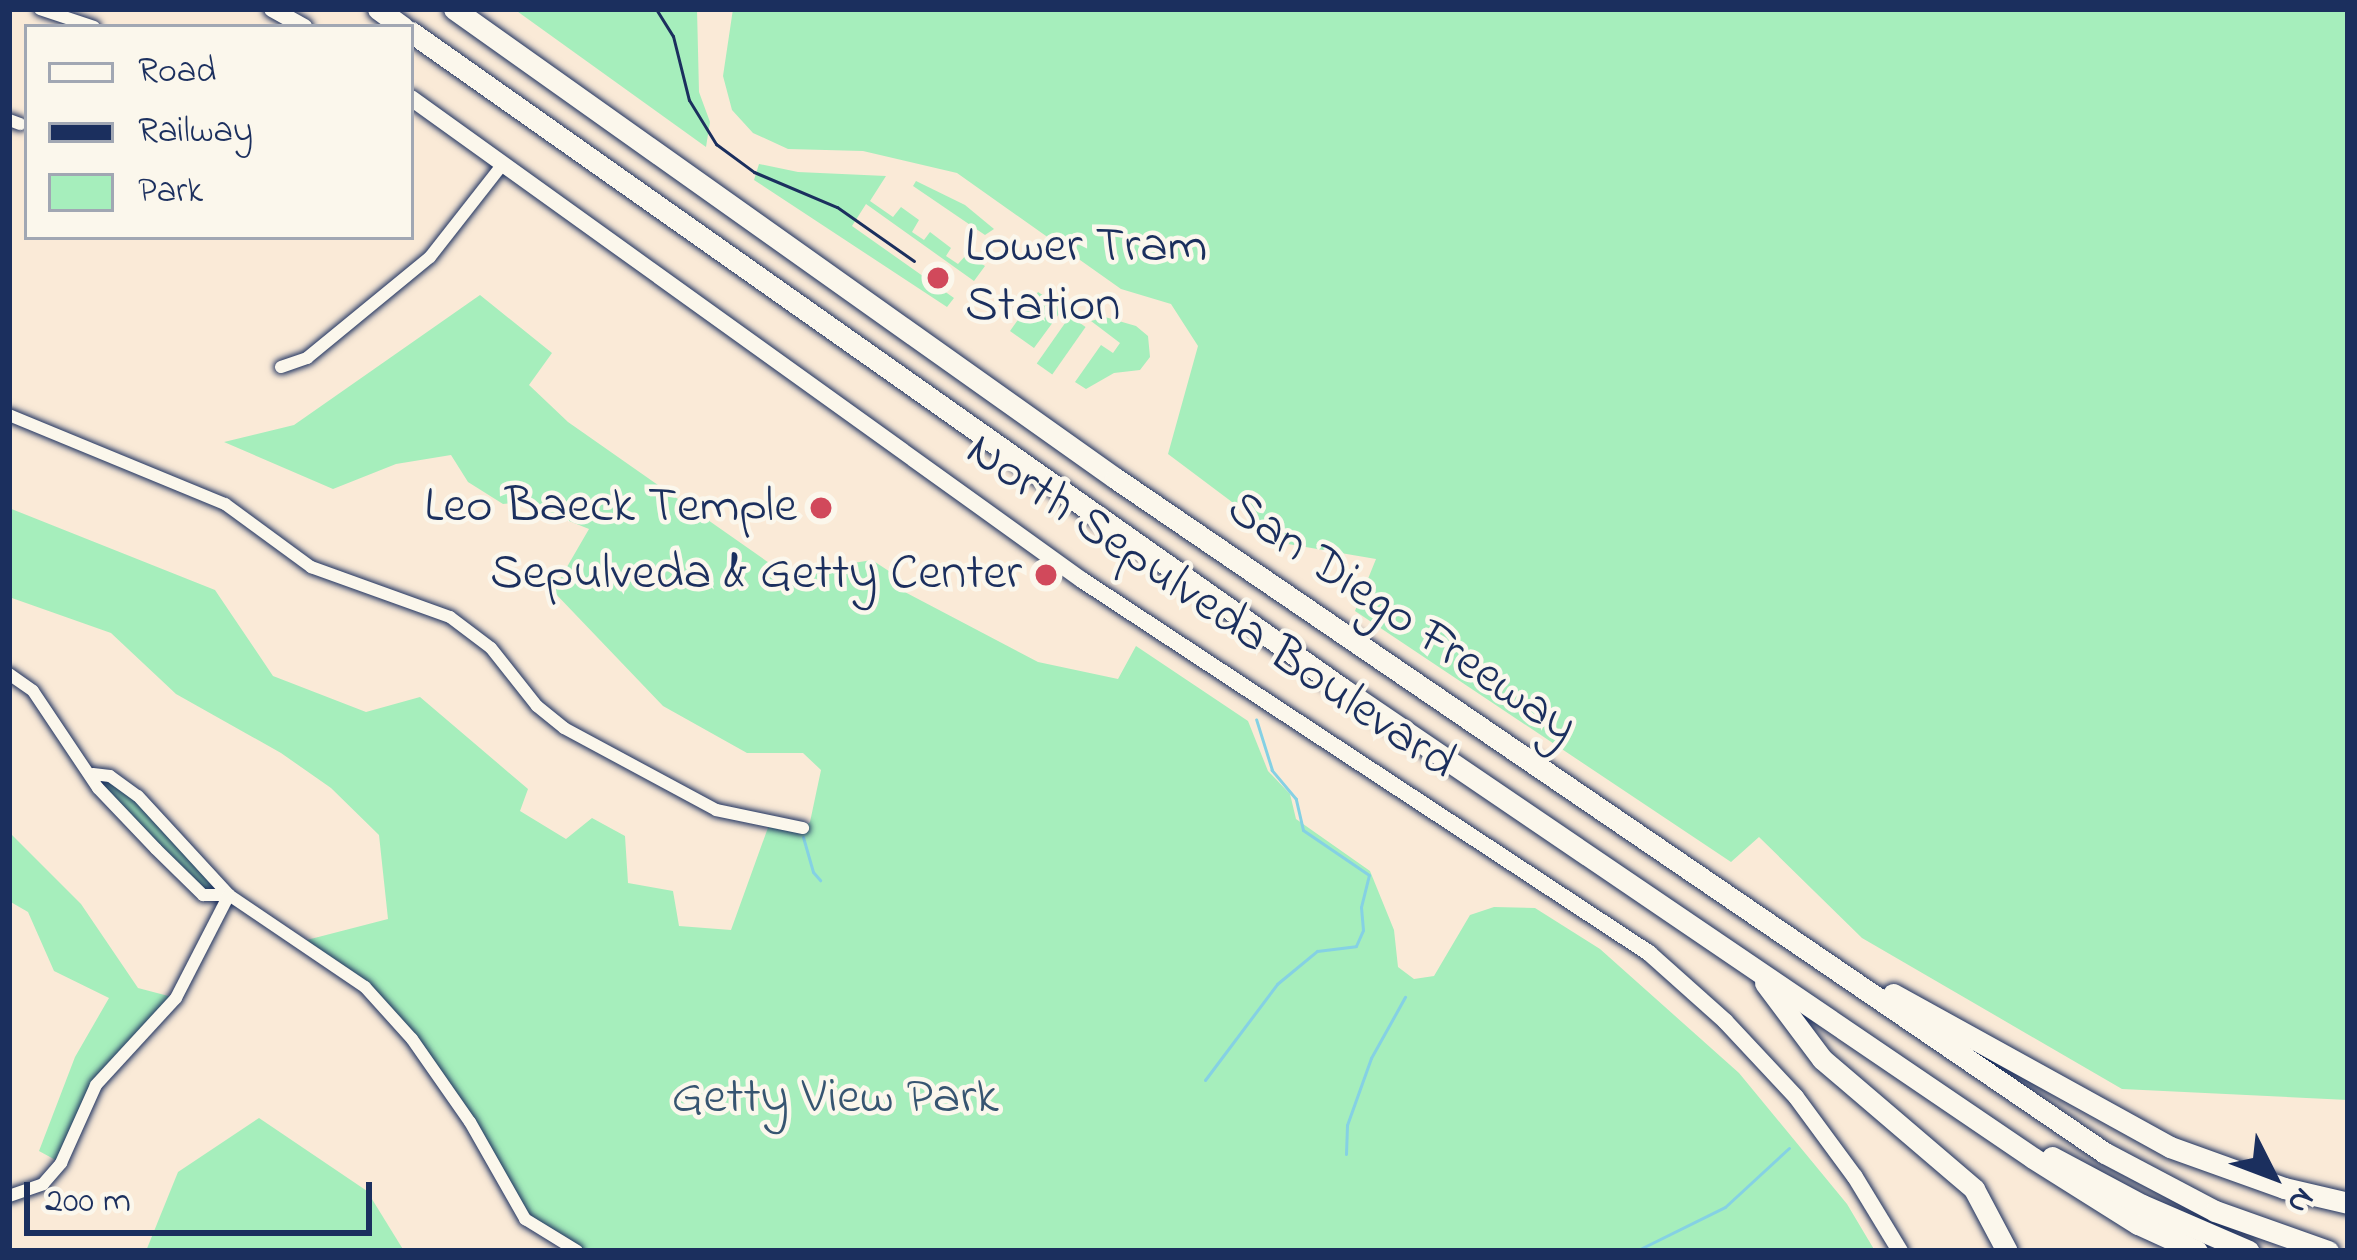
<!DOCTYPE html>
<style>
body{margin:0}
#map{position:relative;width:2357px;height:1260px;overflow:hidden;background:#faead7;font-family:"Indie Flower",sans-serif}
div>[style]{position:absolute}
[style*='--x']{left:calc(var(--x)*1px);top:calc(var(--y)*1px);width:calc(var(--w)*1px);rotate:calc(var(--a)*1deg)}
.green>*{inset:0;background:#a6eebc;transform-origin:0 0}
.stream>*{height:3px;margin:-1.5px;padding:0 1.5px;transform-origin:1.5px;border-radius:1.5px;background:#85d1e4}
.roads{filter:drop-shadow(0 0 3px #1b2f5e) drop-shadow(0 0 3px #1b2f5e)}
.street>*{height:12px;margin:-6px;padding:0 6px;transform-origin:6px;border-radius:6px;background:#fbf7ec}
.secondary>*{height:16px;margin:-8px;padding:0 8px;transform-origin:8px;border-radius:8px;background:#fbf7ec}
.highway>*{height:21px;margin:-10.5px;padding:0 10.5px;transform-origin:10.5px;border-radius:10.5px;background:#fbf7ec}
.rail>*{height:3px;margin:-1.5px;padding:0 1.5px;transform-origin:1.5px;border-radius:1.5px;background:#1b2f5e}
.dots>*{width:33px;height:33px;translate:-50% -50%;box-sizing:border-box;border:6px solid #fbf7ec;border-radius:50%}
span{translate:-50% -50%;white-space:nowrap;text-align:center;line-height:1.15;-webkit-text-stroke:9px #fbf7ec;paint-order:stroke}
.poi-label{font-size:51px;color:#1b2f5e}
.left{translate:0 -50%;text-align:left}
.right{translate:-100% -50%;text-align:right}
.street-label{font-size:51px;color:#1b2f5e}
.park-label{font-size:51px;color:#375571}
.frame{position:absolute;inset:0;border:12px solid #1b2f5e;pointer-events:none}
.legend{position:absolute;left:24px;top:24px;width:390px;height:216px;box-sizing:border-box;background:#fbf7ec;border:3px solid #a1a7b3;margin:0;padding:15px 21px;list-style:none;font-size:36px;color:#1b2f5e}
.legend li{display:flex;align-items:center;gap:24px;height:60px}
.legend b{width:60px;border:3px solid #a1a7b3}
.north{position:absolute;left:2213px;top:1116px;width:120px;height:120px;-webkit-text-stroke:9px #fbf7ec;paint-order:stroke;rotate:132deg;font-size:33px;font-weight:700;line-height:48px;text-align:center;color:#1b2f5e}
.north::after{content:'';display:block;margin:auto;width:42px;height:54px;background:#1b2f5e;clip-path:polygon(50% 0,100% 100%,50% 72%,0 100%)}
.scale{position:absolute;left:24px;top:1182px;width:348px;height:54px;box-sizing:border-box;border:6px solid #1b2f5e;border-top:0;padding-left:15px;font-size:36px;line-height:42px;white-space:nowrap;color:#1b2f5e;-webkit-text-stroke:9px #fbf7ec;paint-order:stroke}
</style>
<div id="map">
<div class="green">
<div style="clip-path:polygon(514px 9px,697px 9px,699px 92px,710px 122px,706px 147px)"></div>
<div style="clip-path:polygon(733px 9px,2348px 9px,2348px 1100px,2122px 1089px,1862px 938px,1759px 837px,1731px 862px,1355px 611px,1376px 559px,1288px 544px,1168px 454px,1198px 346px,1171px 304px,1121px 289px,957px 173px,863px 151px,788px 149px,753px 133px,732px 110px,723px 76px)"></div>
<div style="clip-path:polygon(759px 164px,798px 172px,886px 176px,870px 201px,893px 217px,901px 207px,919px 220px,912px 232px,924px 240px,930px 232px,951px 248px,946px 256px,958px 264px,967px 254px,985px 266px,974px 281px,866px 204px,852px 226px,954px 298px,947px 307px,754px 180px)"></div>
<div style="clip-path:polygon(916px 181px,965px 205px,994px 229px,985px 235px,913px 186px)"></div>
<div style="clip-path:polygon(1038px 292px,1068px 312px,1059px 314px,1034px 348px,1010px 331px)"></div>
<div style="clip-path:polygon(480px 295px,552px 353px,529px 385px,568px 422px,785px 574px,872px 560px,904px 581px,901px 590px,1038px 662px,1118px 679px,1136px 646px,1248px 721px,1268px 771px,1290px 794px,1296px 819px,1370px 871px,1394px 930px,1398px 967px,1414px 979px,1434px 976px,1470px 915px,1494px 907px,1535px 908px,1600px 949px,1739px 1073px,1847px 1204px,1875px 1251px,577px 1251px,538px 1232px,470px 1122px,365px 987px,299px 942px,388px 919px,379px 835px,331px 788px,281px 753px,176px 694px,111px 633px,9px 597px,9px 508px,215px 590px,273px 676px,366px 712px,420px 697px,528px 789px,520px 811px,566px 839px,592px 818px,625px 836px,628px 883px,673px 891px,679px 926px,731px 930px,770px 822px,805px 827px,810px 822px,821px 770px,803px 753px,747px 753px,663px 706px,553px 591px,589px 529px,522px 502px,503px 504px,468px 482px,451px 455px,396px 464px,333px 489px,224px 442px,294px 425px)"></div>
<div style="left:1070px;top:316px;width:19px;height:58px;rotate:35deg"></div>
<div style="clip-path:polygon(1105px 317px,1136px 326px,1148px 336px,1150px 357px,1140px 370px,1114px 373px,1086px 389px,1075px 382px,1101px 345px,1113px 353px,1120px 343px,1091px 321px)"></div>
<div style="clip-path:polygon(93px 774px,110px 776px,229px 895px,203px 895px)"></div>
<div style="clip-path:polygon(9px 832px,81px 904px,138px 988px,176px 998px,96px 1085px,61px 1163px,39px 1151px,75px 1057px,109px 998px,54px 971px,28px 912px,9px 901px)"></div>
<div style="clip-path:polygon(259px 1118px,367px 1191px,404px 1251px,146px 1251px,178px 1172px)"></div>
</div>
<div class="stream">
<div style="--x:803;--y:837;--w:36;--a:74"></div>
<div style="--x:813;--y:872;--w:11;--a:49"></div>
<div style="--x:1205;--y:1080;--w:120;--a:-53.1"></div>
<div style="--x:1277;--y:984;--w:52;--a:-39.5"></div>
<div style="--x:1317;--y:951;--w:39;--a:-7"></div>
<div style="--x:1356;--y:946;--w:17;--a:-66"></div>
<div style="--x:1363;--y:930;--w:23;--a:-95"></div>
<div style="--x:1361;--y:907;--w:33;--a:-76"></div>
<div style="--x:1369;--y:875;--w:80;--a:-145.7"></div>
<div style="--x:1303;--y:830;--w:32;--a:-103"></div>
<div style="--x:1296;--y:799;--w:38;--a:-130"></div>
<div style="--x:1272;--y:770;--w:53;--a:-107.4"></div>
<div style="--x:1346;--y:1154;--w:29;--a:-88"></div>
<div style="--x:1347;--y:1125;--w:71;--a:-70.3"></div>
<div style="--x:1371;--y:1058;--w:70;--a:-60.9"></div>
<div style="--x:1636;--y:1251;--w:99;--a:-26.3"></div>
<div style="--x:1725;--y:1207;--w:87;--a:-42.7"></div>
</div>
<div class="roads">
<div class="street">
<div style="--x:40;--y:9;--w:57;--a:18.4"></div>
<div style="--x:9;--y:120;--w:12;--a:20"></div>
<div style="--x:281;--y:367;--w:28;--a:-19"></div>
<div style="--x:307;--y:358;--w:159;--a:-39.4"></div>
<div style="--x:430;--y:257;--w:118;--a:-51.9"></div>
<div style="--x:9;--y:415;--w:234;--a:22.4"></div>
<div style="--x:225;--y:504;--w:107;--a:36.2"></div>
<div style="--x:311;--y:567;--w:148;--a:19.8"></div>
<div style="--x:450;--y:617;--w:51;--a:37.1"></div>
<div style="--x:491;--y:648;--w:74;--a:51.6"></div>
<div style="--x:537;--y:706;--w:35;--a:39"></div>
<div style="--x:564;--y:728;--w:173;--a:28.3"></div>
<div style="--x:716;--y:810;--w:89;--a:11.7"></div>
<div style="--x:9;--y:674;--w:29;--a:35"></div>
<div style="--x:33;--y:691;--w:117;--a:56.2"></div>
<div style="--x:98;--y:788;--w:84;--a:46.4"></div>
<div style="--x:156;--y:849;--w:66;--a:44.4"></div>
<div style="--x:203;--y:895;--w:26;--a:0"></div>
<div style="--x:93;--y:774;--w:17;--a:7"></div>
<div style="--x:110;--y:776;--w:34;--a:36"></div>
<div style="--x:138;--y:796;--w:134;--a:47.4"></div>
<div style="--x:229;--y:895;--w:164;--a:34.1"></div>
<div style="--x:365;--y:987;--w:70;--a:47.9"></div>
<div style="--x:412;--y:1039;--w:101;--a:55.1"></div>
<div style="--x:470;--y:1122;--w:112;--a:60.4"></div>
<div style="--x:525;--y:1219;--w:61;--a:31.6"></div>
<div style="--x:9;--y:1196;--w:36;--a:-19"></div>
<div style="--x:43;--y:1184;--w:28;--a:-49"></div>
<div style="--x:61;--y:1163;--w:85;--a:-65.8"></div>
<div style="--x:96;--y:1085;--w:118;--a:-47.4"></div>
<div style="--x:176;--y:998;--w:116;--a:-62.8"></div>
</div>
<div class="secondary">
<div style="--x:272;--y:9;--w:37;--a:29"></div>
<div style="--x:411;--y:98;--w:826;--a:35.69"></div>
<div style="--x:1082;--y:580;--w:679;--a:33.34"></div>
<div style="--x:1649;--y:953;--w:102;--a:41.8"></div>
<div style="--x:1725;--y:1021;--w:104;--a:46.9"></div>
<div style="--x:1796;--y:1097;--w:99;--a:53.6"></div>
<div style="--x:1855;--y:1177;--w:87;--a:58.7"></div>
</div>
<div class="highway">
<div style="--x:378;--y:9;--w:31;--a:36"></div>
<div style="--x:454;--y:9;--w:810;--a:35.36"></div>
<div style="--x:1115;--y:478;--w:1198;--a:34.29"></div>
<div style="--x:2105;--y:1153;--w:124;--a:27.8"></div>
<div style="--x:2215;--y:1211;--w:120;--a:19.5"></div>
<div style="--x:411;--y:32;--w:1140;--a:35.18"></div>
<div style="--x:1343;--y:689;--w:834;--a:34.2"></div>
<div style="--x:2033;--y:1158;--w:124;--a:32.2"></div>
<div style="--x:2138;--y:1224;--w:65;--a:24.6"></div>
<div style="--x:1765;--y:983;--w:95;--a:53.1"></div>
<div style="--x:1822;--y:1059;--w:200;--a:40.5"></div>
<div style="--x:1974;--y:1189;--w:70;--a:62"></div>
<div style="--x:1893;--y:994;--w:316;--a:28.9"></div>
<div style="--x:2170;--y:1147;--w:121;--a:19.8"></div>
<div style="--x:2284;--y:1188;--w:66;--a:13.2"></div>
<div style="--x:2052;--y:1157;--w:102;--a:28.1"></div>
<div style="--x:2142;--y:1205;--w:116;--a:23.3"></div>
</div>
</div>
<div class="rail">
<div style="--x:656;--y:9;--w:32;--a:58"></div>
<div style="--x:673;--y:36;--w:66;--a:76"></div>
<div style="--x:689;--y:100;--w:52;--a:58.5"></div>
<div style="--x:716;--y:144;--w:47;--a:36.4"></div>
<div style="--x:754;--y:172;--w:90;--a:22.9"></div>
<div style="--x:837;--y:207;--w:94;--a:35"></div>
</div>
<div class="dots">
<div style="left:938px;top:278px;background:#d1495b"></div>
<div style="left:821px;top:508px;background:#d1495b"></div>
<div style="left:1046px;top:575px;background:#d1495b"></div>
</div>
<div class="poi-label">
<span class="left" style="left:965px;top:278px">Lower Tram<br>Station</span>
<span class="right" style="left:797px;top:508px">Leo Baeck Temple</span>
<span class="right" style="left:1022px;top:575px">Sepulveda &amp; Getty Center</span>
</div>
<div class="street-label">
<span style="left:1210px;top:608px;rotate:34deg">North Sepulveda Boulevard</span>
<span style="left:1401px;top:619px;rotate:34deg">San Diego Freeway</span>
</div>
<div class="park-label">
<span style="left:835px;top:1099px">Getty View Park</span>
</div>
<div class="frame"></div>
<ul class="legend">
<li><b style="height:15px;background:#fbf7ec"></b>Road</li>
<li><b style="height:15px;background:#1b2f5e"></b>Railway</li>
<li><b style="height:33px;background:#a6eebc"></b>Park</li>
</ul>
<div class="north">N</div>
<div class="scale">200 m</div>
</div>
